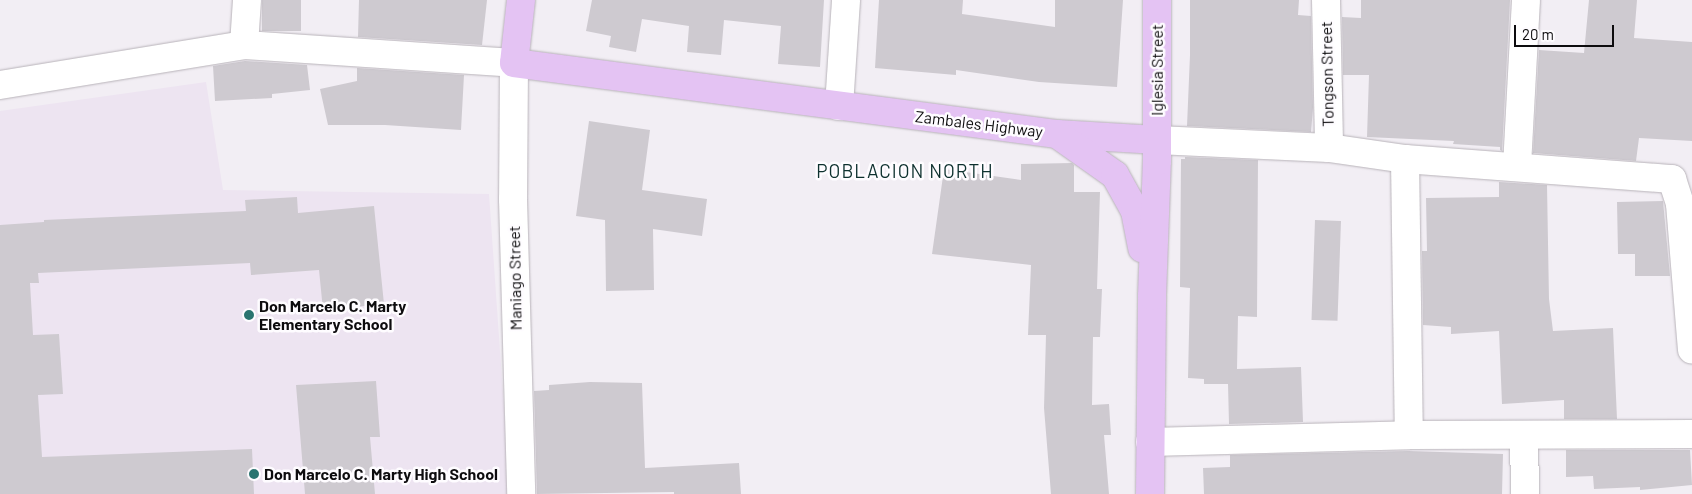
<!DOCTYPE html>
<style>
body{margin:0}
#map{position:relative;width:1692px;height:494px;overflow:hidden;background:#f2eef4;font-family:Barlow,sans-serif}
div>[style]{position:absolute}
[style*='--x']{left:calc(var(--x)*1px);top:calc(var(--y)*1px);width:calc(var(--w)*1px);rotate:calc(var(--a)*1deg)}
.built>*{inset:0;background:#ede4f1}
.building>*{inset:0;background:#cecad0;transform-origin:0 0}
.roads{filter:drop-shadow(0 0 1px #b8b3b9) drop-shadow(0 0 1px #b8b3b9)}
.minor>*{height:28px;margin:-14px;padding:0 14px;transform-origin:14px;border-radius:14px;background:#fff}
.major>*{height:28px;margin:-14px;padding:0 14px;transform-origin:14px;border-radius:14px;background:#e4c3f3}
.dots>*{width:14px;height:14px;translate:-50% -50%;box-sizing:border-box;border:2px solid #fefcff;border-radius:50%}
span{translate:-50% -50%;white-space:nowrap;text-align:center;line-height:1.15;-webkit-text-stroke:5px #fefcff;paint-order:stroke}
.street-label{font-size:16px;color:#0d0c0e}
.poi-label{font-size:16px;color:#0d0c0e;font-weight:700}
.left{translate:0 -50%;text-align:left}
.quarter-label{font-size:19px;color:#0e312f;letter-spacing:1px}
.scale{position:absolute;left:1514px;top:25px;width:100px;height:22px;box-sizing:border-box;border:2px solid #0d0c0e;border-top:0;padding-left:6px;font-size:15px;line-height:18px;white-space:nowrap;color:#0d0c0e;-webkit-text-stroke:4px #fefcff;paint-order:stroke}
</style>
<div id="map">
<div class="built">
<div style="clip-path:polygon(206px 82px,223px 190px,489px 194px,510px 494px,0 494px,0 111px)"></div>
</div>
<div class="building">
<div style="left:262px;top:0;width:39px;height:31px"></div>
<div style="clip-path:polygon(359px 0,487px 0,482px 45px,358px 37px)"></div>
<div style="clip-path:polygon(592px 0,824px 0,820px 67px,778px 64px,781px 26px,724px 20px,721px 55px,687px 52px,689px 26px,642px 19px,636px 52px,609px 47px,611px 36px,586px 31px)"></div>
<div style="clip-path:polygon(879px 0,963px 0,962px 14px,1055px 27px,1055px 0,1123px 0,1117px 87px,1039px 82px,956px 70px,956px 75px,875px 68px)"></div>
<div style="clip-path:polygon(1190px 0,1299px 0,1298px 15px,1311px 16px,1313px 108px,1311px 132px,1187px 126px,1190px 55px)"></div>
<div style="clip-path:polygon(1361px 0,1510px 0,1502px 151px,1500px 150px,1500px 147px,1453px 144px,1454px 141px,1367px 137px,1369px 75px,1343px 75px,1342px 17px,1361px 18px)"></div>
<div style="clip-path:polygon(1589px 0,1637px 0,1634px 38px,1692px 42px,1692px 141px,1639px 138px,1636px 161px,1533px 153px,1539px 50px,1584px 53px)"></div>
<div style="clip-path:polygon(245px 61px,307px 65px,310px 90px,272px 94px,272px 98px,215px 101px,213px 66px)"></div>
<div style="clip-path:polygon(357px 68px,464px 75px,461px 130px,385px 125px,328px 125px,320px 89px,357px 81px)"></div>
<div style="clip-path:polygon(589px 121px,650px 130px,642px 190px,707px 199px,702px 236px,653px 229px,654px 290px,606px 291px,605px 220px,576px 216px)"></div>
<div style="clip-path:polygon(1185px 157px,1258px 160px,1257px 317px,1238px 316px,1237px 369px,1301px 367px,1303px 422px,1229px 424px,1228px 384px,1204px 384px,1204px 379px,1188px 378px,1190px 288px,1180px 287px,1181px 159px,1185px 159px)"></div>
<div style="clip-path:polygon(1072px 163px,1074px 165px,1074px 192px,1100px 192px,1097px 289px,1102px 289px,1100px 337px,1093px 337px,1092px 405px,1109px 404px,1111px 435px,1104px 435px,1109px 494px,1051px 494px,1044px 408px,1046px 335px,1028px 335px,1031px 265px,932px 254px,944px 169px,1021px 180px,1021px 164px)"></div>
<div style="clip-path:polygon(1499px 182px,1547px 185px,1549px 299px,1553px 331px,1613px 328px,1617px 419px,1564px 419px,1564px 400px,1502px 404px,1499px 331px,1451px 334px,1451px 327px,1423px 325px,1422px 251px,1427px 251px,1426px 198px,1499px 197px)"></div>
<div style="clip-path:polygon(297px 197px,298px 213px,374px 206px,384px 304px,323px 310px,319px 270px,251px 275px,250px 263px,38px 273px,39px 283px,30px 283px,33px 335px,59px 334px,63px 394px,38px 395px,42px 457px,252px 449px,254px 494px,0 494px,0 225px,44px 222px,44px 220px,246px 211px,245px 200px)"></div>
<div style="clip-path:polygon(1663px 201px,1670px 276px,1635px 276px,1635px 254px,1618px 254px,1617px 202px)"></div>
<div style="left:1315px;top:220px;width:26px;height:100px;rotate:2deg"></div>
<div style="clip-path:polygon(376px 381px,380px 437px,370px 437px,375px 494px,305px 494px,296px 385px)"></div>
<div style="clip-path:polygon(590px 382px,642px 383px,645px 468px,739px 463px,741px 494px,674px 494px,674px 492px,537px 494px,534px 391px,549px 390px,549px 385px)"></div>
<div style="clip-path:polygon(1566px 450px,1690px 450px,1692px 485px,1640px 490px,1640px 487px,1594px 489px,1593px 476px,1566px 477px)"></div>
<div style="clip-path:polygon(1409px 451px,1503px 454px,1502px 494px,1204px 494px,1203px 468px,1230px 467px,1230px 455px)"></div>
</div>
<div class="roads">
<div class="minor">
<div style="--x:1326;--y:0;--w:148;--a:88.8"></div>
<div style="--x:244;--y:45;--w:45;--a:-86.2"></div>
<div style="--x:0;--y:85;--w:247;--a:-9.3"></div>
<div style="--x:244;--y:45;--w:271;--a:3.8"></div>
<div style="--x:514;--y:63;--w:136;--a:90.4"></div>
<div style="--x:513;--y:199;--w:295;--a:88.4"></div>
<div style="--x:839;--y:106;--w:106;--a:-86.2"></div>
<div style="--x:1157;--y:140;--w:172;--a:2.7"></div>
<div style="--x:1329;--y:148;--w:77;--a:8.2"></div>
<div style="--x:1405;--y:159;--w:268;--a:4.3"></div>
<div style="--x:1672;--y:179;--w:26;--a:72"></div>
<div style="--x:1680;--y:204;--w:146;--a:85.3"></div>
<div style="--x:1405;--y:159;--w:276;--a:89.2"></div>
<div style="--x:1517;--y:166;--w:166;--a:-86.9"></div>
<div style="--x:1524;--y:436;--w:58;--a:89"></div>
<div style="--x:1150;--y:442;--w:259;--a:-1.5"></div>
<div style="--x:1409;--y:435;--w:283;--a:-0.2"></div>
</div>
<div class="major">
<div style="--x:521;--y:0;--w:63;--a:96.3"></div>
<div style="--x:514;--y:63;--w:548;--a:7.45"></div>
<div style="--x:1057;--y:134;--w:100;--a:3.4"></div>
<div style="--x:1057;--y:134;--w:71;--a:35.3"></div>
<div style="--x:1115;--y:175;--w:41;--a:60.9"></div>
<div style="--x:1135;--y:211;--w:38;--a:79"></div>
<div style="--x:1150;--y:494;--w:198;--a:-89.4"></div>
<div style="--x:1152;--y:296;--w:135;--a:-87.9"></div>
<div style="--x:1157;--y:161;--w:161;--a:-90"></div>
</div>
</div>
<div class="dots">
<div style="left:249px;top:315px;background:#2a7470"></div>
<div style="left:254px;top:474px;background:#2a7470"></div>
</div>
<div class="street-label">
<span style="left:1157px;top:70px;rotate:-90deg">Iglesia Street</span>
<span style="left:1327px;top:74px;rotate:-91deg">Tongson Street</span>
<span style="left:979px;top:124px;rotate:7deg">Zambales Highway</span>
<span style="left:515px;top:278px;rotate:-91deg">Maniago Street</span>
</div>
<div class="poi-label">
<span class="left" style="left:259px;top:315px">Don Marcelo C. Marty<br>Elementary School</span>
<span class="left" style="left:264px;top:474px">Don Marcelo C. Marty High School</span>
</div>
<div class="quarter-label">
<span style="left:905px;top:171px">POBLACION NORTH</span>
</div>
<div class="scale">20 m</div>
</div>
